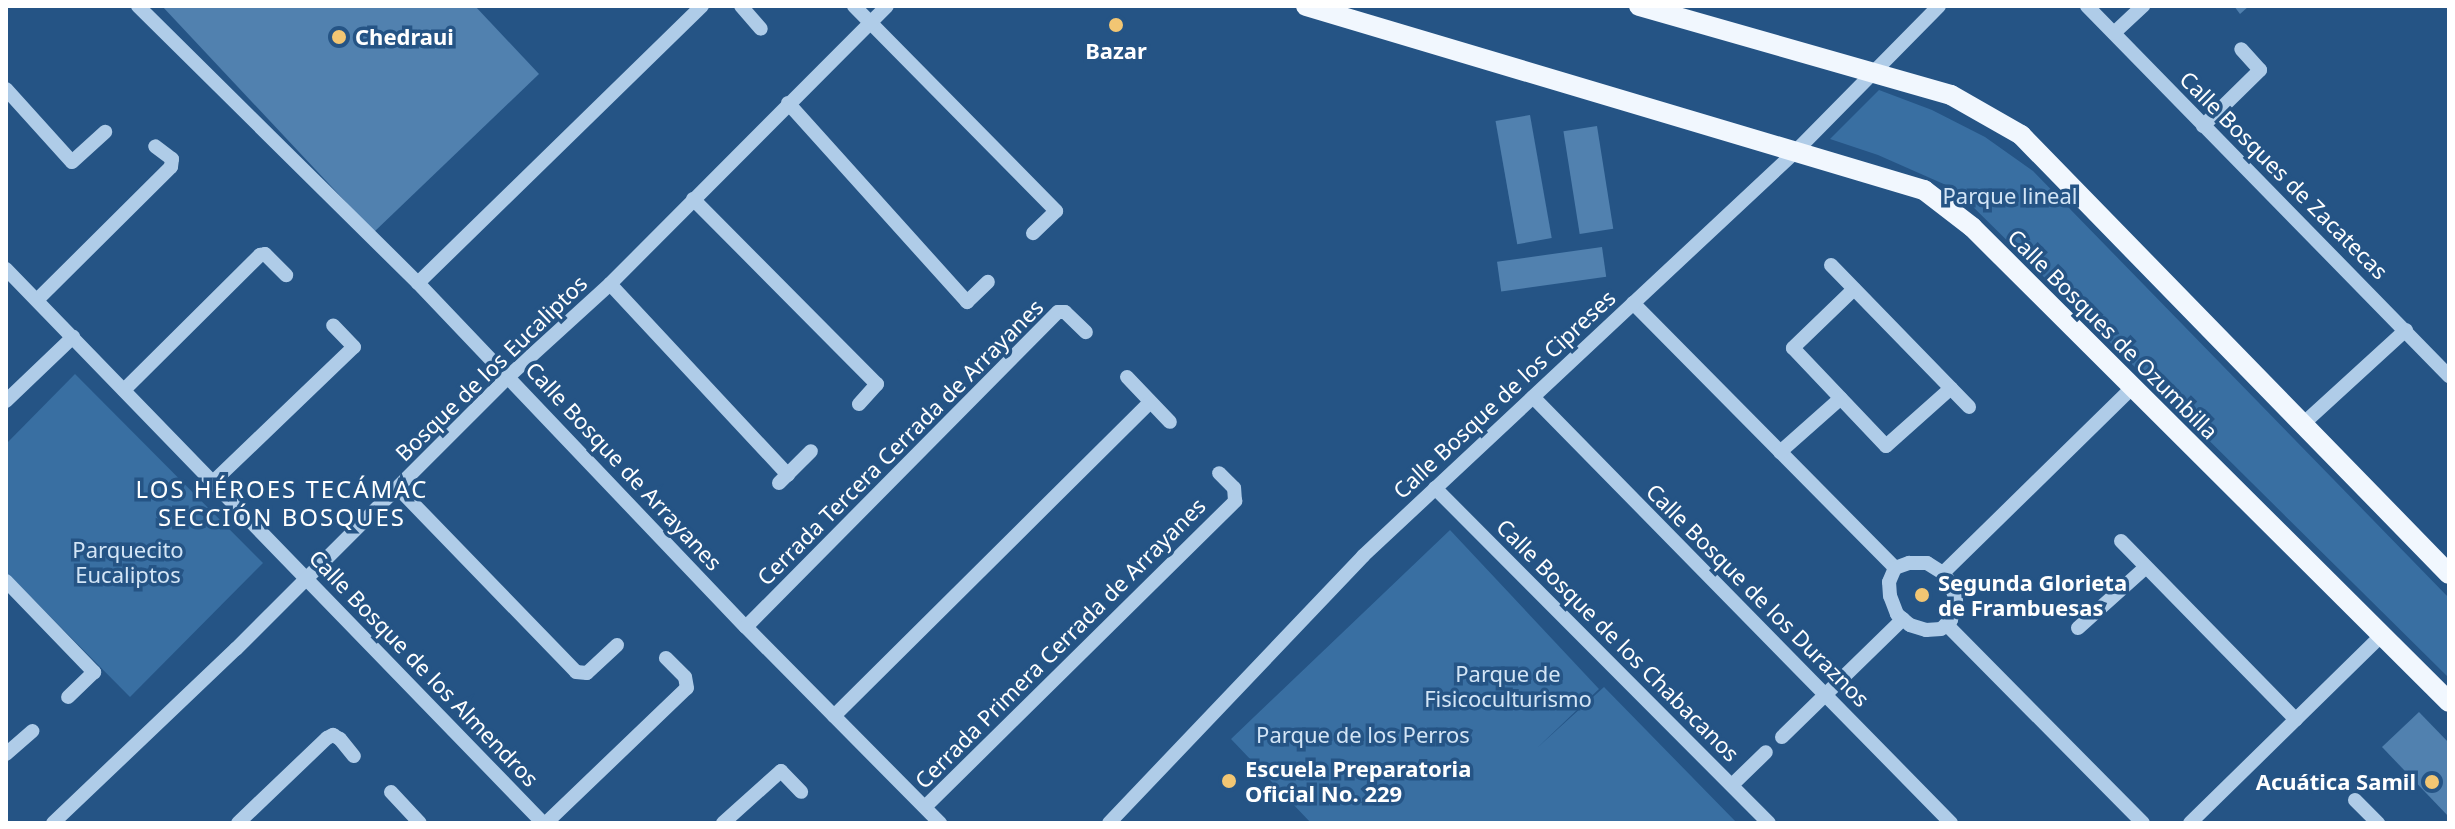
<!DOCTYPE html>
<meta charset="utf-8">
<style>
body{margin:0}
#map{position:relative;width:2455px;height:829px;overflow:hidden;background:#255485;font-family:"Noto Sans",sans-serif}
div>[style]{position:absolute}
[style*='--x']{left:calc(var(--x)*1px);top:calc(var(--y)*1px);width:calc(var(--w)*1px);rotate:calc(var(--a)*1deg)}
.green>*{inset:0;background:#396fa2}
.building>*{inset:0;background:#5181af;transform-origin:0 0}
.minor>*{height:14px;margin:-7px;padding:0 7px;transform-origin:7px;border-radius:7px;background:#afcce8}
.major>*{height:20px;margin:-10px;padding:0 10px;transform-origin:10px;border-radius:10px;background:#f1f7fe}
.dots>*{width:22px;height:22px;translate:-50% -50%;box-sizing:border-box;border:4px solid #255485;border-radius:50%}
span{translate:-50% -50%;white-space:nowrap;text-align:center;line-height:1.15;-webkit-text-stroke:7px #255485;paint-order:stroke}
.poi-label{font-size:22px;color:#fff;font-weight:700}
.left{translate:0 -50%;text-align:left}
.right{translate:-100% -50%;text-align:right}
.street-label{font-size:22px;color:#fff}
.park-label{font-size:22px;color:#d3e5f6}
.neighbourhood-label{font-size:24px;color:#fff;letter-spacing:2px}
.frame{position:absolute;inset:0;border:8px solid #fff;pointer-events:none}
</style>
<div id="map">
<div class="green">
<div style="clip-path:polygon(1879px 90px,1932px 110px,1985px 137px,2033px 171px,2449px 598px,2449px 678px,1955px 189px,1878px 155px,1830px 139px)"></div>
<div style="clip-path:polygon(75px 374px,263px 563px,130px 697px,6px 572px,6px 444px)"></div>
<div style="clip-path:polygon(1450px 530px,1599px 689px,1537px 748px,1604px 687px,1737px 823px,1311px 823px,1231px 739px)"></div>
</div>
<div class="building">
<div style="clip-path:polygon(162px 6px,475px 6px,539px 74px,374px 232px)"></div>
<div style="clip-path:polygon(2234px 6px,2249px 6px,2240px 14px)"></div>
<div style="left:1530px;top:115px;width:125px;height:35px;rotate:80deg"></div>
<div style="left:1597px;top:126px;width:104px;height:34px;rotate:81deg"></div>
<div style="left:1602px;top:247px;width:30px;height:106px;rotate:82deg"></div>
<div style="clip-path:polygon(2419px 712px,2449px 743px,2449px 817px,2382px 747px)"></div>
</div>
<div class="minor">
<div style="--x:138;--y:6;--w:394;--a:44.7"></div>
<div style="--x:418;--y:283;--w:475;--a:46.4"></div>
<div style="--x:746;--y:627;--w:276;--a:45.3"></div>
<div style="--x:741;--y:6;--w:30;--a:49"></div>
<div style="--x:854;--y:6;--w:288;--a:45.4"></div>
<div style="--x:1056;--y:211;--w:32;--a:136"></div>
<div style="--x:2087;--y:6;--w:518;--a:45.63"></div>
<div style="--x:2114;--y:33;--w:40;--a:-43"></div>
<div style="--x:6;--y:89;--w:98;--a:47.9"></div>
<div style="--x:72;--y:162;--w:45;--a:-42.3"></div>
<div style="--x:788;--y:103;--w:268;--a:48"></div>
<div style="--x:967;--y:302;--w:29;--a:-44"></div>
<div style="--x:2203;--y:126;--w:80;--a:-44.5"></div>
<div style="--x:2260;--y:70;--w:28;--a:-132"></div>
<div style="--x:693;--y:199;--w:261;--a:45.2"></div>
<div style="--x:877;--y:384;--w:27;--a:132"></div>
<div style="--x:1831;--y:265;--w:198;--a:45.8"></div>
<div style="--x:6;--y:269;--w:772;--a:45.89"></div>
<div style="--x:418;--y:283;--w:397;--a:-44.3"></div>
<div style="--x:610;--y:284;--w:261;--a:47"></div>
<div style="--x:1854;--y:289;--w:85;--a:136"></div>
<div style="--x:1793;--y:348;--w:135;--a:46.5"></div>
<div style="--x:1886;--y:446;--w:87;--a:-41.7"></div>
<div style="--x:37;--y:300;--w:189;--a:-44.8"></div>
<div style="--x:171;--y:167;--w:8;--a:-83"></div>
<div style="--x:172;--y:159;--w:21;--a:-143"></div>
<div style="--x:1633;--y:303;--w:373;--a:45.3"></div>
<div style="--x:1127;--y:377;--w:62;--a:46.3"></div>
<div style="--x:124;--y:390;--w:192;--a:-44.8"></div>
<div style="--x:260;--y:255;--w:5;--a:-11"></div>
<div style="--x:265;--y:254;--w:30;--a:45"></div>
<div style="--x:1533;--y:397;--w:597;--a:45.54"></div>
<div style="--x:6;--y:401;--w:93;--a:-43.7"></div>
<div style="--x:2304;--y:423;--w:138;--a:-42.4"></div>
<div style="--x:1780;--y:452;--w:81;--a:-41.5"></div>
<div style="--x:213;--y:482;--w:195;--a:-43.8"></div>
<div style="--x:354;--y:347;--w:30;--a:-134"></div>
<div style="--x:779;--y:483;--w:45;--a:-45"></div>
<div style="--x:398;--y:488;--w:256;--a:45.9"></div>
<div style="--x:576;--y:672;--w:11;--a:5"></div>
<div style="--x:587;--y:673;--w:41;--a:-43"></div>
<div style="--x:1435;--y:488;--w:473;--a:45.1"></div>
<div style="--x:2121;--y:541;--w:250;--a:45.6"></div>
<div style="--x:1909;--y:563;--w:18;--a:0"></div>
<div style="--x:1927;--y:563;--w:19;--a:32"></div>
<div style="--x:1943;--y:573;--w:11;--a:52"></div>
<div style="--x:1950;--y:582;--w:20;--a:72"></div>
<div style="--x:1956;--y:601;--w:20;--a:105"></div>
<div style="--x:1951;--y:620;--w:13;--a:138"></div>
<div style="--x:1941;--y:629;--w:15;--a:176"></div>
<div style="--x:1926;--y:630;--w:17;--a:-163"></div>
<div style="--x:1910;--y:625;--w:17;--a:-140"></div>
<div style="--x:1897;--y:614;--w:19;--a:-111"></div>
<div style="--x:1890;--y:596;--w:14;--a:-94"></div>
<div style="--x:1889;--y:582;--w:15;--a:-67"></div>
<div style="--x:1895;--y:568;--w:15;--a:-20"></div>
<div style="--x:1943;--y:573;--w:264;--a:-44.4"></div>
<div style="--x:6;--y:581;--w:127;--a:46"></div>
<div style="--x:94;--y:672;--w:36;--a:136"></div>
<div style="--x:1946;--y:624;--w:280;--a:45.3"></div>
<div style="--x:746;--y:627;--w:443;--a:-45.3"></div>
<div style="--x:1058;--y:312;--w:7;--a:0"></div>
<div style="--x:1065;--y:312;--w:29;--a:44"></div>
<div style="--x:2078;--y:628;--w:91;--a:-41.9"></div>
<div style="--x:834;--y:716;--w:445;--a:-44.8"></div>
<div style="--x:1782;--y:737;--w:169;--a:-44.3"></div>
<div style="--x:6;--y:754;--w:35;--a:-41"></div>
<div style="--x:1732;--y:785;--w:47;--a:-44.1"></div>
<div style="--x:391;--y:792;--w:42;--a:46.9"></div>
<div style="--x:2355;--y:800;--w:33;--a:45"></div>
<div style="--x:925;--y:807;--w:436;--a:-44.6"></div>
<div style="--x:1235;--y:501;--w:13;--a:-94"></div>
<div style="--x:1234;--y:488;--w:21;--a:-135"></div>
<div style="--x:53;--y:823;--w:253;--a:-43.6"></div>
<div style="--x:236;--y:649;--w:386;--a:-45"></div>
<div style="--x:509;--y:376;--w:137;--a:-42.3"></div>
<div style="--x:610;--y:284;--w:392;--a:-45.1"></div>
<div style="--x:238;--y:823;--w:123;--a:-43.7"></div>
<div style="--x:327;--y:738;--w:7;--a:-27"></div>
<div style="--x:333;--y:735;--w:8;--a:30"></div>
<div style="--x:340;--y:739;--w:22;--a:51"></div>
<div style="--x:546;--y:823;--w:195;--a:-43.8"></div>
<div style="--x:687;--y:688;--w:11;--a:-100"></div>
<div style="--x:685;--y:677;--w:27;--a:-135"></div>
<div style="--x:723;--y:823;--w:78;--a:-41.9"></div>
<div style="--x:781;--y:771;--w:29;--a:46"></div>
<div style="--x:1109;--y:823;--w:369;--a:-46.4"></div>
<div style="--x:1363;--y:556;--w:591;--a:-43.08"></div>
<div style="--x:1795;--y:152;--w:205;--a:-45.4"></div>
<div style="--x:2190;--y:823;--w:270;--a:-44.4"></div>
</div>
<div class="major">
<div style="--x:1306;--y:6;--w:645;--a:16.58"></div>
<div style="--x:1924;--y:190;--w:61;--a:37.6"></div>
<div style="--x:1972;--y:227;--w:673;--a:44.88"></div>
<div style="--x:1639;--y:6;--w:324;--a:15.9"></div>
<div style="--x:1951;--y:95;--w:81;--a:29.7"></div>
<div style="--x:2021;--y:135;--w:613;--a:45.73"></div>
</div>
<div class="dots">
<div style="left:1116px;top:25px;background:#f2c673"></div>
<div style="left:339px;top:37px;background:#f2c673"></div>
<div style="left:1922px;top:595px;background:#f2c673"></div>
<div style="left:1229px;top:781px;background:#f2c673"></div>
<div style="left:2432px;top:782px;background:#f2c673"></div>
</div>
<div class="poi-label">
<span class="left" style="left:355px;top:37px">Chedraui</span>
<span style="left:1116px;top:51px">Bazar</span>
<span class="left" style="left:1938px;top:595px">Segunda Glorieta<br>de Frambuesas</span>
<span class="left" style="left:1245px;top:781px">Escuela Preparatoria<br>Oficial No. 229</span>
<span class="right" style="left:2416px;top:782px">Acuática Samil</span>
</div>
<div class="street-label">
<span style="left:2284px;top:175px;rotate:45deg">Calle Bosques de Zacatecas</span>
<span style="left:2113px;top:334px;rotate:45deg">Calle Bosques de Ozumbilla</span>
<span style="left:491px;top:368px;rotate:-44deg">Bosque de los Eucaliptos</span>
<span style="left:1504px;top:394px;rotate:-43deg">Calle Bosque de los Cipreses</span>
<span style="left:900px;top:442px;rotate:-45deg">Cerrada Tercera Cerrada de Arrayanes</span>
<span style="left:624px;top:466px;rotate:47deg">Calle Bosque de Arrayanes</span>
<span style="left:1758px;top:595px;rotate:45deg">Calle Bosque de los Duraznos</span>
<span style="left:1618px;top:640px;rotate:45deg">Calle Bosque de los Chabacanos</span>
<span style="left:1060px;top:643px;rotate:-45deg">Cerrada Primera Cerrada de Arrayanes</span>
<span style="left:424px;top:668px;rotate:46deg">Calle Bosque de los Almendros</span>
</div>
<div class="park-label">
<span style="left:2010px;top:196px">Parque lineal</span>
<span style="left:128px;top:562px">Parquecito<br>Eucaliptos</span>
<span style="left:1508px;top:686px">Parque de<br>Fisicoculturismo</span>
<span style="left:1363px;top:735px">Parque de los Perros</span>
</div>
<div class="neighbourhood-label">
<span style="left:282px;top:503px">LOS HÉROES TECÁMAC<br>SECCIÓN BOSQUES</span>
</div>
<div class="frame"></div>
</div>
